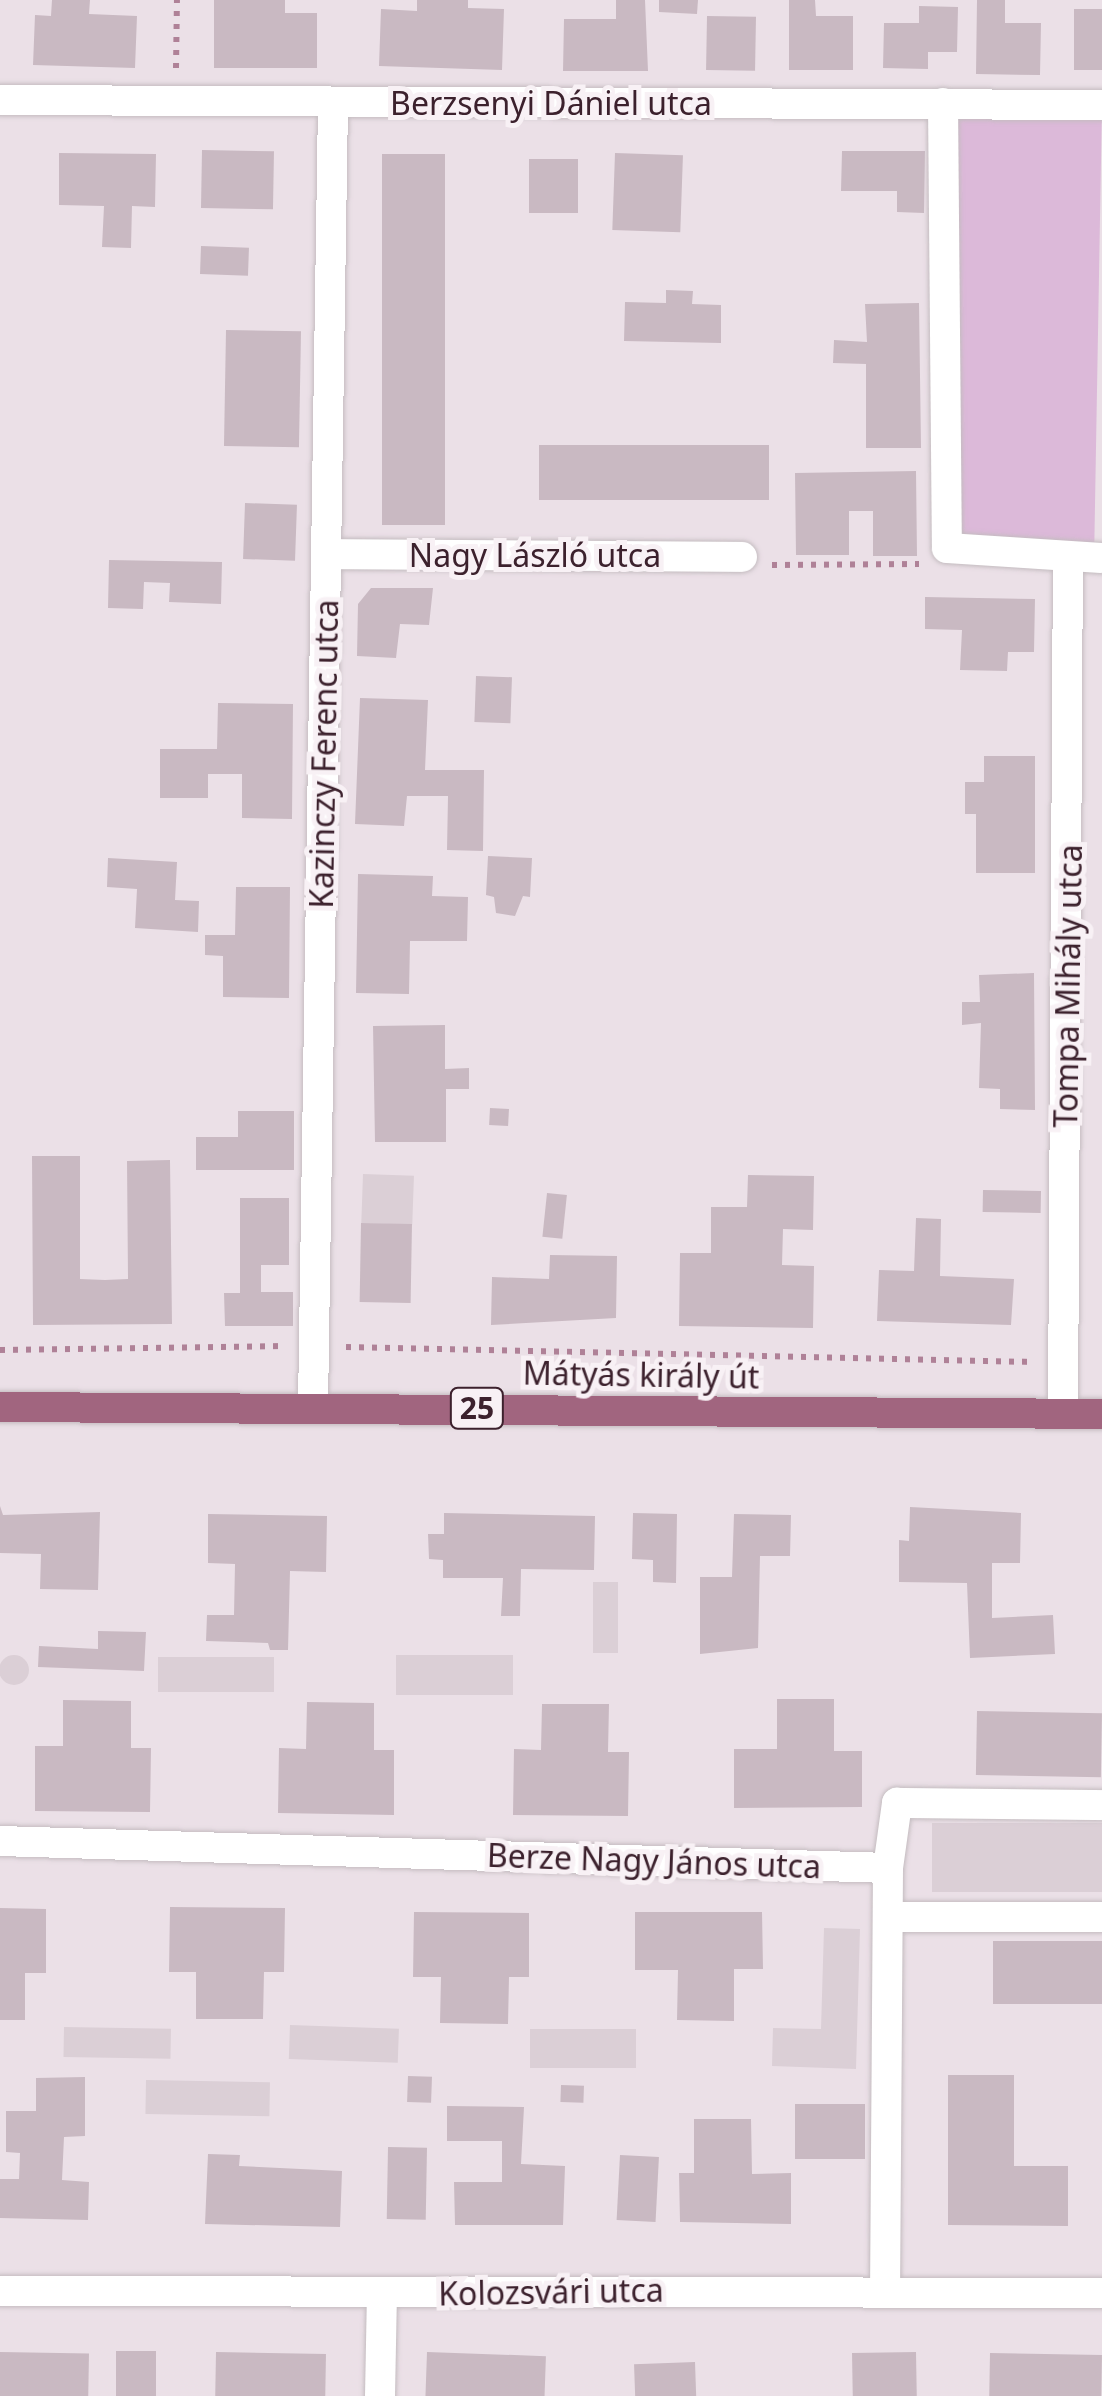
<!DOCTYPE html>
<meta charset="utf-8">
<style>
body{margin:0}
#map{position:relative;width:1102px;height:2396px;overflow:hidden;background:#ebe0e7;font-family:"Noto Sans",sans-serif}
div>[style]{position:absolute}
[style*='--x']{left:calc(var(--x)*1px);top:calc(var(--y)*1px);width:calc(var(--w)*1px);rotate:calc(var(--a)*1deg)}
.built>*{inset:0;background:#dbcfd6;transform-origin:0 0}
.round{border-radius:50%}
.green>*{inset:0;background:#dcb9d9;transform-origin:0 0}
.building>*{inset:0;background:#c9b9c2;transform-origin:0 0}
.path>*{height:6px;margin-top:-3px;transform-origin:0;background:repeating-linear-gradient(90deg,#af8197 0 5px,transparent 0 13px)}
.roads{filter:drop-shadow(0 0 2px #c4bcc0) drop-shadow(0 0 2px #c4bcc0)}
.minor>*{height:30px;margin:-15px;padding:0 15px;transform-origin:15px;border-radius:15px;background:#fff}
.major>*{height:30px;margin:-15px;padding:0 15px;transform-origin:15px;border-radius:15px;background:#a1657f}
span{translate:-50% -50%;white-space:nowrap;text-align:center;line-height:1.15;-webkit-text-stroke:10px #f8f1f5;paint-order:stroke}
.shield-label span{padding:2px 8px;background:#f8f1f5;border:2px solid;border-radius:8px;-webkit-text-stroke-width:0}
.shield-label{font-size:30px;color:#3c212d;font-weight:700}
.street-label{font-size:32px;color:#3c212d}
</style>
<div id="map">
<div class="built">
<div style="left:363px;top:1174px;width:51px;height:49px;rotate:2deg"></div>
<div style="left:593px;top:1582px;width:25px;height:71px"></div>
<div style="left:396px;top:1655px;width:117px;height:40px"></div>
<div class="round" style="left:-1px;top:1655px;width:30px;height:30px"></div>
<div style="left:158px;top:1657px;width:116px;height:35px"></div>
<div style="left:932px;top:1823px;width:170px;height:69px"></div>
<div style="clip-path:polygon(824px 1928px,860px 1929px,856px 2069px,772px 2066px,773px 2028px,821px 2029px)"></div>
<div style="left:290px;top:2025px;width:109px;height:34px;rotate:2deg"></div>
<div style="left:64px;top:2027px;width:107px;height:30px;rotate:1deg"></div>
<div style="left:530px;top:2029px;width:106px;height:39px"></div>
<div style="left:146px;top:2080px;width:124px;height:34px;rotate:1deg"></div>
</div>
<div class="green">
<div style="left:943px;top:103px;width:159px;height:445px;rotate:1deg"></div>
</div>
<div class="building">
<div style="clip-path:polygon(52px 0,90px 0,89px 14px,137px 16px,135px 68px,33px 65px,35px 15px,51px 16px)"></div>
<div style="clip-path:polygon(214px 0,285px 0,285px 13px,317px 13px,317px 68px,214px 68px)"></div>
<div style="clip-path:polygon(417px 0,468px 0,468px 8px,504px 9px,502px 70px,379px 66px,381px 9px,417px 11px)"></div>
<div style="clip-path:polygon(616px 0,645px 0,648px 71px,563px 71px,564px 19px,616px 19px)"></div>
<div style="clip-path:polygon(659px 0,698px 0,697px 14px,659px 12px)"></div>
<div style="clip-path:polygon(789px 0,815px 0,816px 16px,853px 16px,853px 70px,789px 70px)"></div>
<div style="clip-path:polygon(977px 0,1005px 0,1005px 23px,1041px 23px,1040px 75px,976px 74px)"></div>
<div style="clip-path:polygon(919px 6px,958px 7px,957px 52px,928px 52px,928px 69px,883px 68px,884px 23px,919px 23px)"></div>
<div style="left:1074px;top:9px;width:28px;height:61px"></div>
<div style="left:707px;top:16px;width:49px;height:54px;rotate:1deg"></div>
<div style="left:202px;top:150px;width:72px;height:58px;rotate:1deg"></div>
<div style="clip-path:polygon(842px 151px,925px 151px,924px 213px,897px 212px,897px 191px,841px 191px)"></div>
<div style="clip-path:polygon(59px 153px,156px 154px,155px 207px,132px 206px,131px 248px,102px 247px,104px 206px,59px 205px)"></div>
<div style="left:615px;top:153px;width:68px;height:77px;rotate:2deg"></div>
<div style="left:382px;top:154px;width:63px;height:371px"></div>
<div style="left:529px;top:159px;width:49px;height:54px"></div>
<div style="left:201px;top:246px;width:48px;height:28px;rotate:2deg"></div>
<div style="clip-path:polygon(666px 290px,693px 291px,692px 304px,721px 305px,721px 343px,624px 341px,625px 302px,666px 303px)"></div>
<div style="clip-path:polygon(919px 303px,921px 448px,866px 448px,866px 364px,833px 363px,834px 340px,867px 342px,865px 304px)"></div>
<div style="left:226px;top:330px;width:75px;height:116px;rotate:1deg"></div>
<div style="left:539px;top:445px;width:230px;height:55px"></div>
<div style="clip-path:polygon(916px 471px,917px 556px,873px 556px,873px 511px,849px 511px,849px 555px,796px 555px,795px 473px)"></div>
<div style="left:245px;top:503px;width:52px;height:56px;rotate:2deg"></div>
<div style="clip-path:polygon(109px 560px,222px 562px,221px 604px,169px 602px,170px 583px,144px 582px,143px 609px,108px 608px)"></div>
<div style="clip-path:polygon(371px 588px,433px 588px,429px 625px,400px 624px,396px 658px,357px 656px,358px 604px)"></div>
<div style="clip-path:polygon(925px 597px,1035px 599px,1034px 652px,1008px 652px,1007px 671px,960px 670px,962px 630px,925px 629px)"></div>
<div style="left:476px;top:676px;width:36px;height:46px;rotate:2deg"></div>
<div style="clip-path:polygon(360px 698px,428px 700px,425px 770px,484px 770px,483px 851px,447px 850px,448px 796px,407px 796px,404px 826px,355px 824px)"></div>
<div style="clip-path:polygon(218px 703px,293px 704px,292px 819px,242px 818px,242px 774px,208px 774px,208px 798px,160px 798px,160px 749px,217px 749px)"></div>
<div style="clip-path:polygon(984px 756px,1035px 756px,1035px 873px,976px 873px,976px 814px,965px 814px,965px 782px,984px 782px)"></div>
<div style="clip-path:polygon(488px 856px,532px 858px,530px 897px,523px 896px,515px 916px,496px 913px,494px 897px,486px 895px)"></div>
<div style="clip-path:polygon(108px 858px,177px 862px,175px 900px,199px 901px,198px 932px,135px 928px,137px 889px,107px 887px)"></div>
<div style="clip-path:polygon(358px 874px,433px 876px,432px 896px,468px 897px,467px 941px,410px 941px,409px 994px,356px 993px)"></div>
<div style="clip-path:polygon(236px 887px,290px 887px,289px 998px,223px 997px,223px 956px,205px 955px,205px 935px,235px 935px)"></div>
<div style="clip-path:polygon(1034px 973px,1035px 1110px,1000px 1109px,1000px 1089px,979px 1088px,981px 1023px,962px 1025px,962px 1002px,980px 1002px,979px 975px)"></div>
<div style="clip-path:polygon(445px 1025px,445px 1069px,469px 1068px,469px 1089px,446px 1089px,446px 1142px,375px 1142px,373px 1026px)"></div>
<div style="left:490px;top:1108px;width:19px;height:17px;rotate:3deg"></div>
<div style="clip-path:polygon(238px 1111px,294px 1111px,294px 1170px,196px 1170px,196px 1137px,238px 1137px)"></div>
<div style="clip-path:polygon(32px 1156px,80px 1156px,80px 1279px,105px 1280px,128px 1279px,127px 1161px,170px 1160px,172px 1324px,33px 1325px)"></div>
<div style="clip-path:polygon(748px 1175px,814px 1176px,813px 1230px,783px 1229px,782px 1265px,814px 1266px,813px 1328px,679px 1326px,680px 1253px,711px 1253px,711px 1207px,747px 1207px)"></div>
<div style="left:983px;top:1190px;width:58px;height:22px;rotate:1deg"></div>
<div style="left:547px;top:1193px;width:20px;height:44px;rotate:6deg"></div>
<div style="clip-path:polygon(240px 1198px,289px 1198px,289px 1265px,261px 1265px,261px 1292px,293px 1292px,293px 1326px,225px 1326px,224px 1293px,240px 1293px)"></div>
<div style="clip-path:polygon(916px 1218px,941px 1219px,940px 1276px,1014px 1279px,1011px 1325px,877px 1321px,879px 1270px,914px 1271px)"></div>
<div style="left:361px;top:1223px;width:51px;height:79px;rotate:1deg"></div>
<div style="clip-path:polygon(550px 1255px,617px 1256px,616px 1318px,491px 1325px,492px 1277px,549px 1279px)"></div>
<div style="clip-path:polygon(0 1506px,3px 1515px,100px 1512px,98px 1590px,40px 1589px,41px 1554px,0 1553px)"></div>
<div style="clip-path:polygon(910px 1507px,1021px 1513px,1020px 1563px,992px 1563px,992px 1618px,1053px 1615px,1055px 1654px,970px 1658px,967px 1583px,899px 1582px,899px 1540px,909px 1541px)"></div>
<div style="clip-path:polygon(444px 1513px,595px 1516px,594px 1570px,521px 1569px,520px 1616px,501px 1616px,503px 1578px,443px 1578px,443px 1560px,429px 1559px,428px 1534px,444px 1534px)"></div>
<div style="clip-path:polygon(633px 1513px,677px 1514px,676px 1583px,653px 1582px,653px 1560px,632px 1559px)"></div>
<div style="clip-path:polygon(208px 1514px,327px 1516px,326px 1572px,290px 1571px,288px 1650px,270px 1650px,268px 1643px,206px 1641px,207px 1615px,234px 1615px,235px 1564px,208px 1563px)"></div>
<div style="clip-path:polygon(734px 1514px,791px 1515px,790px 1556px,760px 1556px,758px 1648px,700px 1654px,700px 1577px,732px 1577px)"></div>
<div style="clip-path:polygon(98px 1631px,146px 1632px,144px 1671px,38px 1667px,39px 1646px,98px 1649px)"></div>
<div style="clip-path:polygon(777px 1699px,834px 1699px,834px 1751px,862px 1751px,862px 1807px,734px 1808px,734px 1749px,777px 1749px)"></div>
<div style="clip-path:polygon(63px 1700px,131px 1701px,131px 1748px,151px 1748px,150px 1812px,35px 1811px,35px 1746px,63px 1746px)"></div>
<div style="clip-path:polygon(307px 1702px,374px 1703px,374px 1750px,394px 1750px,394px 1815px,278px 1813px,279px 1748px,306px 1749px)"></div>
<div style="clip-path:polygon(542px 1704px,609px 1704px,608px 1752px,629px 1752px,628px 1816px,513px 1815px,514px 1749px,541px 1750px)"></div>
<div style="left:977px;top:1711px;width:125px;height:64px;rotate:1deg"></div>
<div style="clip-path:polygon(170px 1907px,285px 1908px,284px 1972px,264px 1972px,263px 2019px,196px 2019px,196px 1972px,169px 1972px)"></div>
<div style="clip-path:polygon(0 1908px,46px 1909px,46px 1973px,25px 1973px,25px 2020px,0 2020px)"></div>
<div style="clip-path:polygon(414px 1912px,529px 1913px,529px 1977px,509px 1977px,508px 2024px,440px 2023px,441px 1977px,413px 1977px)"></div>
<div style="clip-path:polygon(635px 1912px,762px 1912px,763px 1969px,734px 1969px,734px 2021px,677px 2020px,678px 1970px,635px 1970px)"></div>
<div style="left:993px;top:1941px;width:109px;height:63px"></div>
<div style="clip-path:polygon(948px 2075px,1014px 2075px,1014px 2166px,1068px 2166px,1068px 2226px,948px 2225px)"></div>
<div style="left:408px;top:2076px;width:24px;height:26px;rotate:2deg"></div>
<div style="clip-path:polygon(85px 2077px,85px 2136px,64px 2137px,62px 2180px,89px 2182px,88px 2220px,0 2218px,0 2179px,19px 2179px,20px 2153px,6px 2152px,6px 2111px,36px 2111px,36px 2078px)"></div>
<div style="left:561px;top:2085px;width:23px;height:17px;rotate:2deg"></div>
<div style="left:795px;top:2104px;width:70px;height:55px"></div>
<div style="clip-path:polygon(447px 2106px,524px 2107px,521px 2164px,565px 2166px,563px 2225px,455px 2225px,454px 2182px,502px 2182px,502px 2141px,447px 2141px)"></div>
<div style="clip-path:polygon(694px 2119px,751px 2119px,752px 2174px,791px 2173px,791px 2224px,680px 2222px,679px 2173px,694px 2173px)"></div>
<div style="left:388px;top:2147px;width:39px;height:72px;rotate:1deg"></div>
<div style="clip-path:polygon(208px 2154px,240px 2155px,239px 2166px,342px 2171px,340px 2227px,205px 2224px)"></div>
<div style="left:620px;top:2155px;width:39px;height:65px;rotate:3deg"></div>
<div style="left:116px;top:2351px;width:40px;height:45px"></div>
<div style="left:0;top:2352px;width:89px;height:44px;rotate:1deg"></div>
<div style="left:216px;top:2352px;width:110px;height:44px;rotate:1deg"></div>
<div style="left:427px;top:2352px;width:119px;height:44px;rotate:2deg"></div>
<div style="left:916px;top:2352px;width:44px;height:64px;rotate:89deg"></div>
<div style="left:990px;top:2353px;width:112px;height:43px;rotate:1deg"></div>
<div style="left:695px;top:2362px;width:34px;height:61px;rotate:88deg"></div>
</div>
<div class="path">
<div style="--x:176;--y:68;--w:68;--a:-89.2"></div>
<div style="--x:772;--y:565;--w:147;--a:-0.4"></div>
<div style="--x:346;--y:1347;--w:688;--a:1.25"></div>
<div style="--x:0;--y:1350;--w:284;--a:-0.8"></div>
</div>
<div class="roads">
<div class="minor">
<div style="--x:0;--y:100;--w:1102;--a:0.26"></div>
<div style="--x:943;--y:103;--w:445;--a:89.5"></div>
<div style="--x:947;--y:548;--w:155;--a:3.7"></div>
<div style="--x:328;--y:554;--w:414;--a:0.4"></div>
<div style="--x:313;--y:1406;--w:1303;--a:-89.12"></div>
<div style="--x:1063;--y:1414;--w:857;--a:-89.67"></div>
<div style="--x:0;--y:1841;--w:888;--a:1.74"></div>
<div style="--x:888;--y:1868;--w:421;--a:90.4"></div>
<div style="--x:888;--y:1868;--w:66;--a:-82.1"></div>
<div style="--x:897;--y:1803;--w:205;--a:0.6"></div>
<div style="--x:888;--y:1917;--w:214;--a:0"></div>
<div style="--x:0;--y:2291;--w:1102;--a:0.1"></div>
<div style="--x:380;--y:2396;--w:103;--a:-88.9"></div>
</div>
<div class="major">
<div style="--x:0;--y:1407;--w:1102;--a:0.36"></div>
</div>
</div>
<div class="shield-label">
<span style="left:477px;top:1408px">25</span>
</div>
<div class="street-label">
<span style="left:551px;top:103px">Berzsenyi Dániel utca</span>
<span style="left:535px;top:555px">Nagy László utca</span>
<span style="left:324px;top:754px;rotate:-89deg">Kazinczy Ferenc utca</span>
<span style="left:1068px;top:986px;rotate:-89deg">Tompa Mihály utca</span>
<span style="left:641px;top:1375px;rotate:1deg">Mátyás király út</span>
<span style="left:654px;top:1861px;rotate:2deg">Berze Nagy János utca</span>
<span style="left:551px;top:2292px;rotate:-1deg">Kolozsvári utca</span>
</div>
</div>
